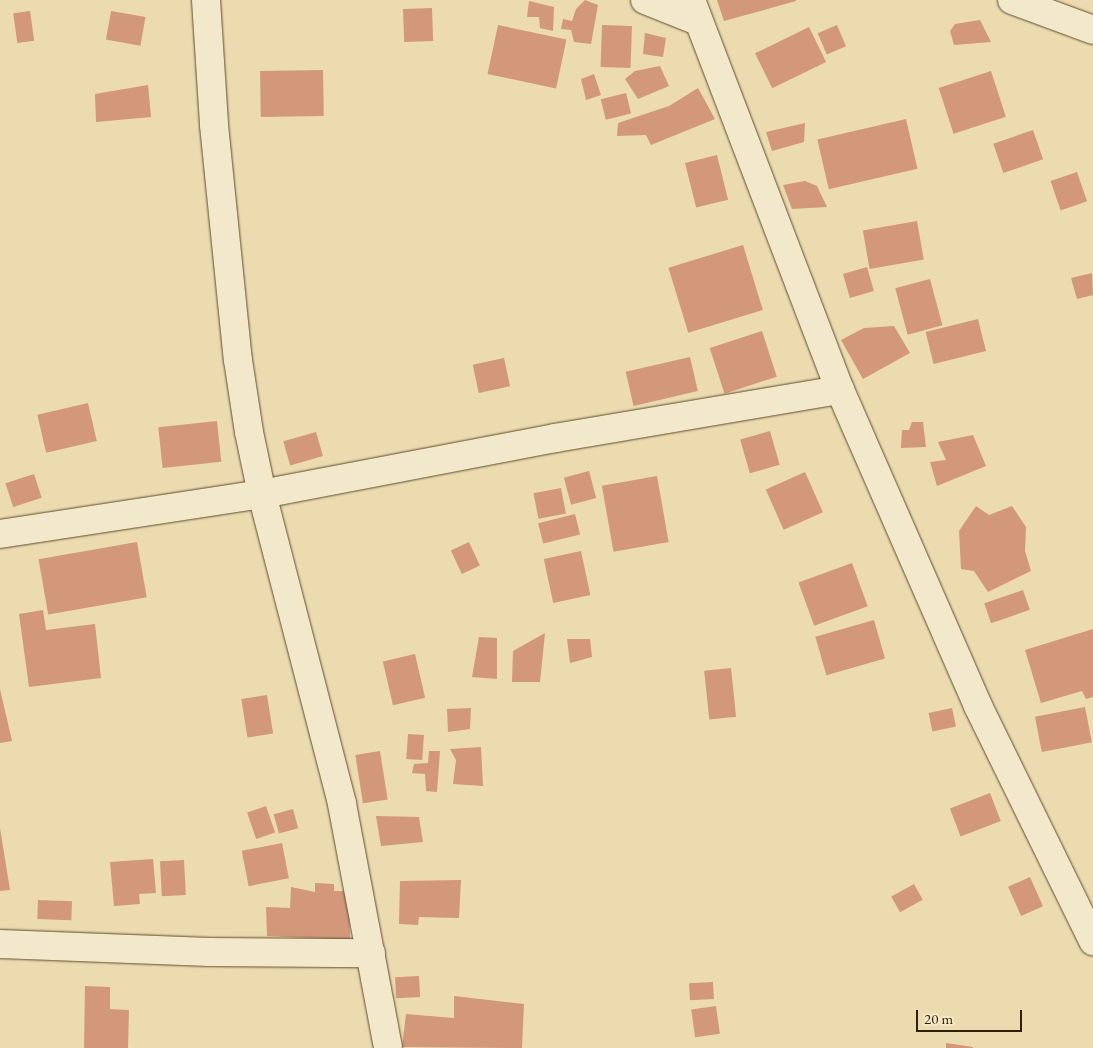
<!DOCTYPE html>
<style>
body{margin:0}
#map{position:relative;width:1093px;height:1048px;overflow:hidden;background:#ebdbaf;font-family:"EB Garamond",serif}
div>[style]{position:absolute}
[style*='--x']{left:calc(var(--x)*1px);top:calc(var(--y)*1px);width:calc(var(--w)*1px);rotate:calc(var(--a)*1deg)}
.building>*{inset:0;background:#d3987a;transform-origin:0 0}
.roads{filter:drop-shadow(0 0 1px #604d2d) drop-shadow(0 0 1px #604d2d)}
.minor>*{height:28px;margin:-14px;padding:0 14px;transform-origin:14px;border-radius:14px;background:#f2e8cb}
span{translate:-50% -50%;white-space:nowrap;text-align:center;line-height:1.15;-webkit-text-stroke:4.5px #f2e8cb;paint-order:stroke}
.scale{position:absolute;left:916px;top:1010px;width:106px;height:22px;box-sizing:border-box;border:2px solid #321e02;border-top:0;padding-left:6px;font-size:15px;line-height:18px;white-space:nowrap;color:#321e02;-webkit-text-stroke:4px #f2e8cb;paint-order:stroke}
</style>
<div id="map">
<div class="building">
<div style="clip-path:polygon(585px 0,598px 5px,591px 44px,574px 42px,571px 30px,561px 29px,563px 19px,572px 21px,576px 9px)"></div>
<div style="clip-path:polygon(717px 0,796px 0,796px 1px,724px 21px)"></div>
<div style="clip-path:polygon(529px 1px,554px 7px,553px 31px,540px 28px,539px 17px,527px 17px)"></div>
<div style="left:432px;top:8px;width:33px;height:29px;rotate:88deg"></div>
<div style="left:30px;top:11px;width:30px;height:17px;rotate:82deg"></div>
<div style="left:111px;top:11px;width:35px;height:29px;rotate:10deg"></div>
<div style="clip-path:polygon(980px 20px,991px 42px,954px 45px,950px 31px,955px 24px)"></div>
<div style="left:498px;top:25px;width:70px;height:50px;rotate:12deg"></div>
<div style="left:602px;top:25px;width:30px;height:42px;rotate:2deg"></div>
<div style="left:837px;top:25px;width:23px;height:21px;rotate:67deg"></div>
<div style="left:809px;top:27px;width:39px;height:60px;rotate:64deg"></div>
<div style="clip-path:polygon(645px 33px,666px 38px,663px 57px,643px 54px)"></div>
<div style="clip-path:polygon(660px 66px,669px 86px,638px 99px,625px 79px,635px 71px)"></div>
<div style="left:323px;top:70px;width:46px;height:63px;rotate:89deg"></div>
<div style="left:991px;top:71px;width:48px;height:55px;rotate:72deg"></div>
<div style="clip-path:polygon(594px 74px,601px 95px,586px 100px,581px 79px)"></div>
<div style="clip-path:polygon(148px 85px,151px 117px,96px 122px,95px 94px)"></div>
<div style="clip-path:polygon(698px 88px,715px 119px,651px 145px,646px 135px,617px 136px,618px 123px,669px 106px)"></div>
<div style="left:626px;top:93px;width:21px;height:26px;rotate:76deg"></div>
<div style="left:906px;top:119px;width:51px;height:91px;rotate:77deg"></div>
<div style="clip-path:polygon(805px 123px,804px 142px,772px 151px,766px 132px)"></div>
<div style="left:1033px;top:130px;width:31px;height:42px;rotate:71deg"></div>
<div style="left:717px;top:155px;width:46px;height:33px;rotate:76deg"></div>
<div style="left:1077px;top:172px;width:31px;height:28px;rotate:71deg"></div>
<div style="clip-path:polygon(805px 181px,817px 186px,827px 207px,792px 209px,783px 185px)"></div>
<div style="left:917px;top:221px;width:39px;height:55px;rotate:80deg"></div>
<div style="left:743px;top:245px;width:68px;height:78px;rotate:73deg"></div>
<div style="left:867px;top:267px;width:25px;height:25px;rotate:74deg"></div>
<div style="clip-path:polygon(1092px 273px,1093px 295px,1077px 299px,1071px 278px)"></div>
<div style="left:930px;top:279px;width:48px;height:36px;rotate:75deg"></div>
<div style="left:978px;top:319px;width:33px;height:54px;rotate:76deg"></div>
<div style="clip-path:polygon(894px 326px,910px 353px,863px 379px,841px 340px,864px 328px)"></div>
<div style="left:762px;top:331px;width:48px;height:55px;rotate:72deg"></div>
<div style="left:690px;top:357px;width:35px;height:66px;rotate:77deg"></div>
<div style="left:504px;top:358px;width:29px;height:32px;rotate:78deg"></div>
<div style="left:88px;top:403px;width:39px;height:52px;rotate:77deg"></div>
<div style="left:217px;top:421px;width:41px;height:59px;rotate:84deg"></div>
<div style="clip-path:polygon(912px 422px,923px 422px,926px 447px,901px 448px,902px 430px,909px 430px)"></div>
<div style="left:770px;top:431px;width:35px;height:31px;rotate:74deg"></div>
<div style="left:316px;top:432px;width:25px;height:34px;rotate:74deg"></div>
<div style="clip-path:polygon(973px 435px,986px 466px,937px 486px,930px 462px,946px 460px,938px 442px)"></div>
<div style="left:589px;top:471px;width:28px;height:26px;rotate:75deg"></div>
<div style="left:805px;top:472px;width:44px;height:43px;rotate:66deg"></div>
<div style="left:34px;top:474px;width:25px;height:30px;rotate:72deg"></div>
<div style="left:657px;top:476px;width:67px;height:56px;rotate:80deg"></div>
<div style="left:561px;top:488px;width:26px;height:28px;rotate:79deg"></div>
<div style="clip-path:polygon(976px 506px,989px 515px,1012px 506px,1026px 527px,1025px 551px,1031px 571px,988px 592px,974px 571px,961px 569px,959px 531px)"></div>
<div style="left:575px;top:514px;width:21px;height:38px;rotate:76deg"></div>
<div style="left:137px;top:542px;width:56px;height:100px;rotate:80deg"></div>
<div style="left:469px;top:542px;width:26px;height:20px;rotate:65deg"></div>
<div style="left:581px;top:551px;width:45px;height:38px;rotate:78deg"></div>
<div style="left:852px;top:563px;width:46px;height:57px;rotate:70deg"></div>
<div style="left:1023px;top:590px;width:21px;height:41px;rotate:71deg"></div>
<div style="clip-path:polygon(43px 610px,46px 630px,95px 624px,101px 678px,29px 687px,19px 614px)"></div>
<div style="left:874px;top:620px;width:40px;height:61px;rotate:74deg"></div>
<div style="clip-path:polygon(1093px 629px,1093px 697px,1086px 699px,1082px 691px,1041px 703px,1025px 650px)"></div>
<div style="clip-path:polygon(545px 633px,540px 682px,512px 682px,513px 651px)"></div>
<div style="clip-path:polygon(479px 637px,497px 638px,497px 679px,472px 677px)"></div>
<div style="clip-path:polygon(567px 639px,590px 639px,592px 657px,570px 663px)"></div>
<div style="left:415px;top:654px;width:45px;height:33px;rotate:77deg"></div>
<div style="left:731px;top:668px;width:49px;height:27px;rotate:84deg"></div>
<div style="clip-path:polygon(0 689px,12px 741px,0 743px)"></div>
<div style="left:267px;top:695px;width:39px;height:26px;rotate:81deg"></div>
<div style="left:1085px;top:707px;width:36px;height:51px;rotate:79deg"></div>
<div style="clip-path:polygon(471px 708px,470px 729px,448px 732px,447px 709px)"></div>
<div style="left:952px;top:708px;width:19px;height:24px;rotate:78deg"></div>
<div style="left:408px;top:734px;width:16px;height:25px;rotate:4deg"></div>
<div style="clip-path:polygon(481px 747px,483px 786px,453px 784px,456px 760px,450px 749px)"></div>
<div style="left:380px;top:751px;width:49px;height:25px;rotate:81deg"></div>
<div style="clip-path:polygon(429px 751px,440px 751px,437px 792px,426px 791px,425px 774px,412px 773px,414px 764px,428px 763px)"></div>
<div style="left:990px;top:793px;width:30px;height:43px;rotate:69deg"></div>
<div style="left:266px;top:806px;width:28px;height:20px;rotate:71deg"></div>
<div style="left:293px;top:809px;width:20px;height:20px;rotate:75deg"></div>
<div style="clip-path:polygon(376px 816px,419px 817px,423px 842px,381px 846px)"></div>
<div style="clip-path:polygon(0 828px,10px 890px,0 891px)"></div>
<div style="left:282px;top:843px;width:36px;height:41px;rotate:79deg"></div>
<div style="clip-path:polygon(153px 859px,156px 893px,139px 894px,140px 904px,114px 906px,110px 862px)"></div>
<div style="left:184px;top:860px;width:35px;height:24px;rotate:87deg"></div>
<div style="left:1030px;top:877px;width:32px;height:24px;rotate:66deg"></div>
<div style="clip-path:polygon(461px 880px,459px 918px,419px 917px,418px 925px,399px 924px,400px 881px)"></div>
<div style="clip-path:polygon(315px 883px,334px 884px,334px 891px,349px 891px,350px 940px,267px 936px,266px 907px,290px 908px,291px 887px,315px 892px)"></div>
<div style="left:914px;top:884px;width:18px;height:26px;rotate:61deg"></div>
<div style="left:38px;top:900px;width:34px;height:19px;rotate:2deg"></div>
<div style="left:419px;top:976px;width:21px;height:24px;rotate:87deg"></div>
<div style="left:713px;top:982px;width:17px;height:24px;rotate:87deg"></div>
<div style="clip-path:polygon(85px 986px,110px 987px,110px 1009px,129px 1010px,128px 1048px,84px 1048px)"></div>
<div style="clip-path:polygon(454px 996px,524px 1004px,522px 1048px,402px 1047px,406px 1014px,454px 1018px)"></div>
<div style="left:716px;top:1006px;width:28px;height:25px;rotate:82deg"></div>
<div style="clip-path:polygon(946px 1043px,973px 1047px,973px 1048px,946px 1048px)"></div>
</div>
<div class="roads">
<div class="minor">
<div style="--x:206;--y:0;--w:125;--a:86.3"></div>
<div style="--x:214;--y:125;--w:236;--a:84.2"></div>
<div style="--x:238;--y:360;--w:73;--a:81.3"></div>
<div style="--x:249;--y:432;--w:63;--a:78.2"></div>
<div style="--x:262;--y:494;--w:320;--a:75.5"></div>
<div style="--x:342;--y:804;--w:248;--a:79.3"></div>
<div style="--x:645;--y:0;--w:57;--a:21.6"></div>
<div style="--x:691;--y:0;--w:417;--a:69.1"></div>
<div style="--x:840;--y:390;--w:345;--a:66.4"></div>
<div style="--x:978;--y:706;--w:262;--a:63.9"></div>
<div style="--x:1012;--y:0;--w:86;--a:20.3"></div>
<div style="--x:0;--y:534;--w:265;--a:-8.7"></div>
<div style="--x:262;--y:494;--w:298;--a:-10.8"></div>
<div style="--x:555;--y:438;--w:289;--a:-9.6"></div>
<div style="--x:0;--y:944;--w:209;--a:2.2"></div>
<div style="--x:209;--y:952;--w:162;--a:0.4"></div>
</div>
</div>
<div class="scale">20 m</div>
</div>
